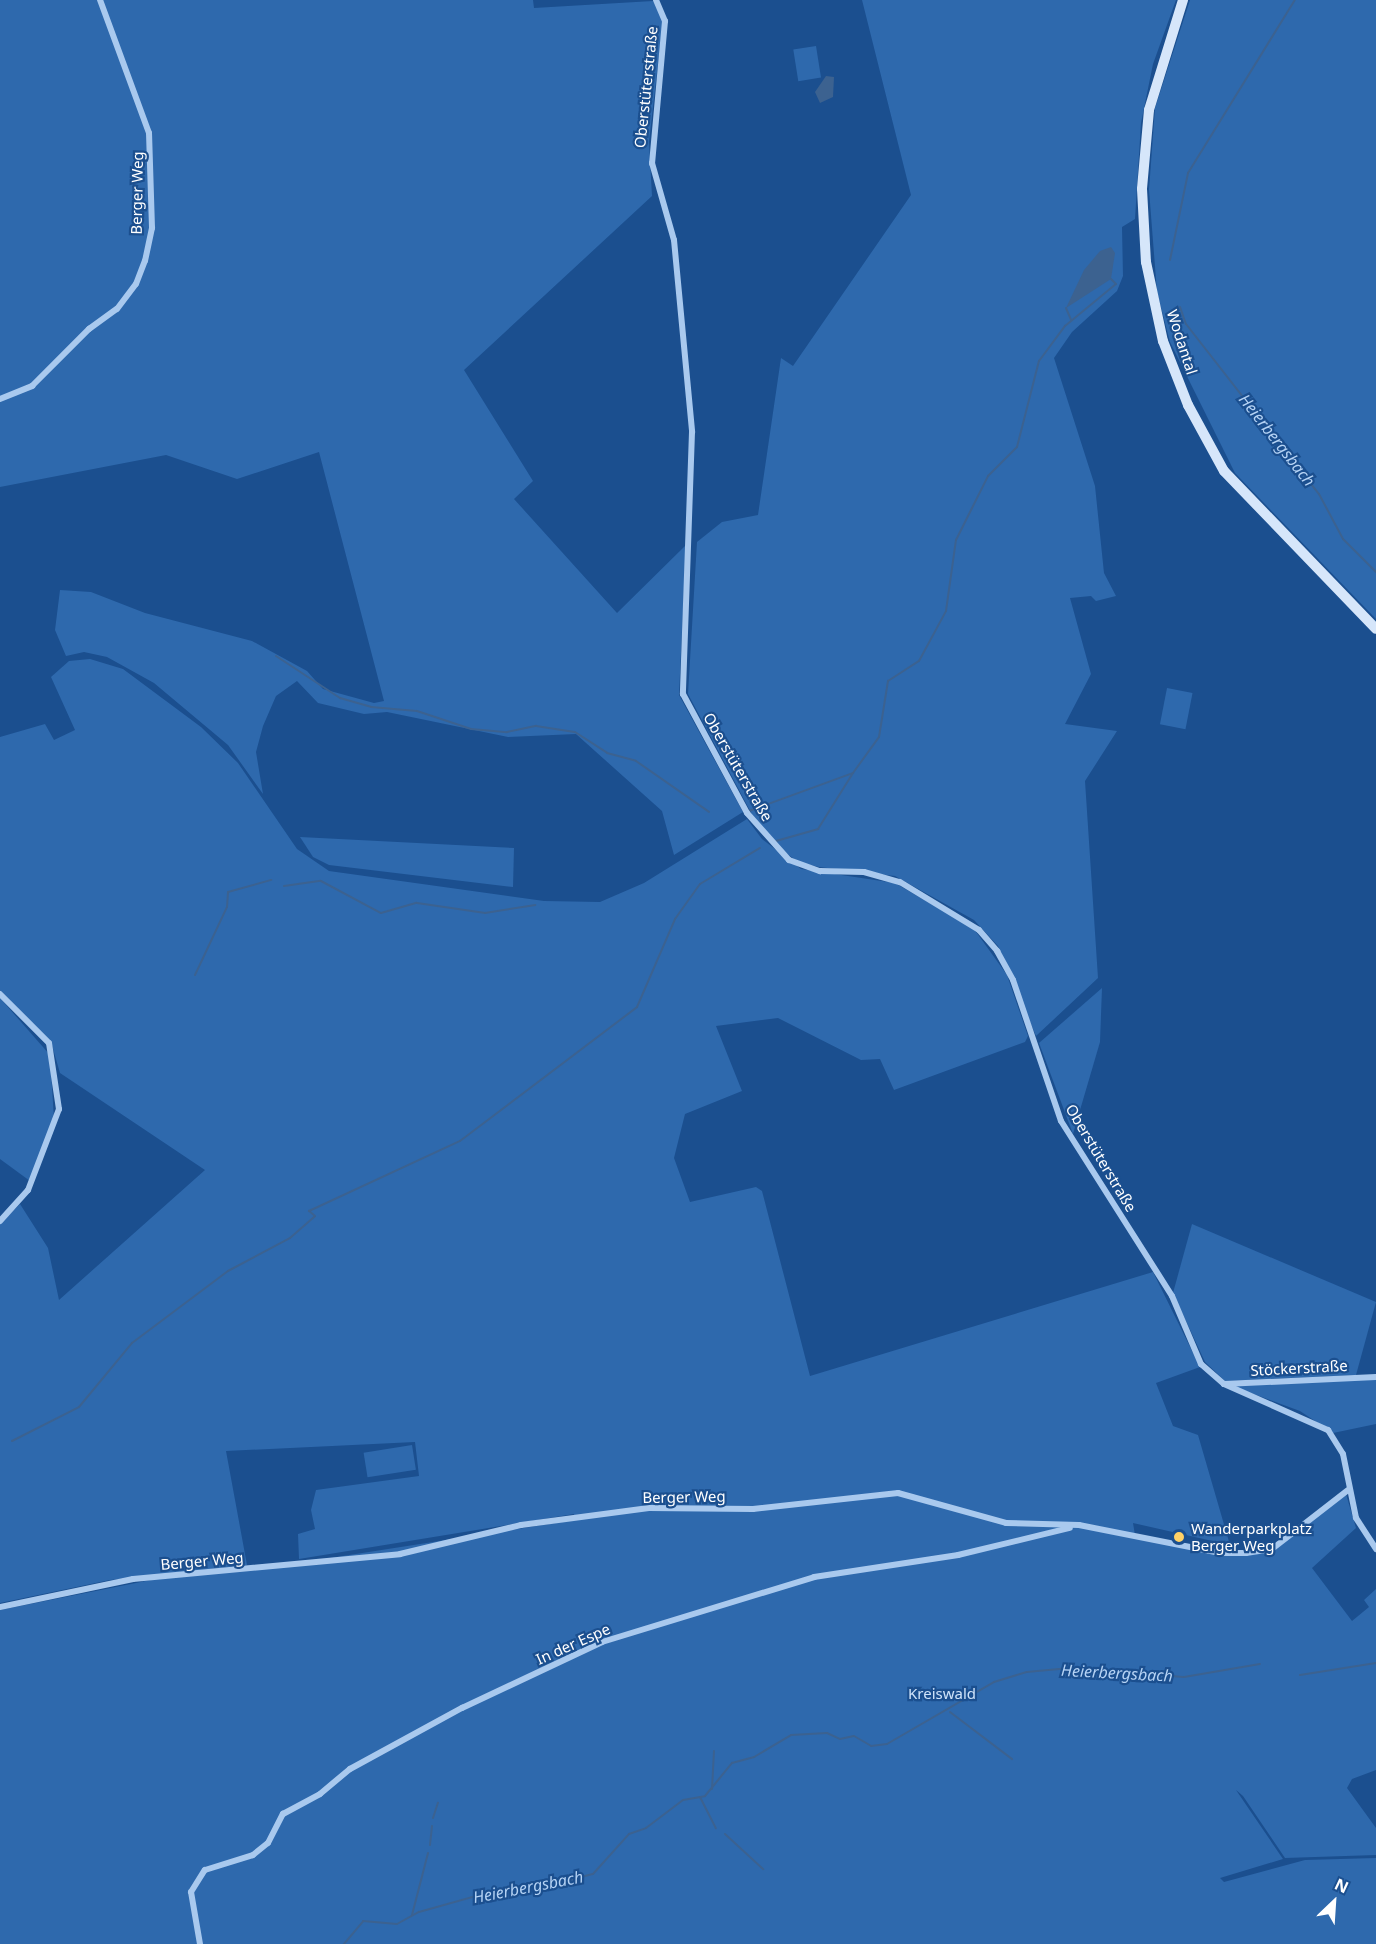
<!DOCTYPE html>
<meta charset="utf-8">
<style>
body{margin:0}
#map{position:relative;width:1376px;height:1944px;overflow:hidden;background:#1b4f8f;font-family:"Noto Sans",sans-serif}
div>[style]{position:absolute}
[style*='--x']{left:calc(var(--x)*1px);top:calc(var(--y)*1px);width:calc(var(--w)*1px);rotate:calc(var(--a)*1deg)}
.green>*{inset:0;background:#2e69ad;transform-origin:0 0}
.water>*{inset:0;background:#3c6290}
.stream>*{height:2px;margin:-1px;padding:0 1px;transform-origin:1px;border-radius:1px;background:#3c6290}
.minor>*{height:6px;margin:-3px;padding:0 3px;transform-origin:3px;border-radius:3px;background:#a9c9ee}
.secondary>*{height:10px;margin:-5px;padding:0 5px;transform-origin:5px;border-radius:5px;background:#d6e6fa}
.dots>*{width:16px;height:16px;translate:-50% -50%;box-sizing:border-box;border:3px solid #1b4f8f;border-radius:50%}
span{translate:-50% -50%;white-space:nowrap;text-align:center;line-height:1.15;-webkit-text-stroke:4.5px #1b4f8f;paint-order:stroke}
.street-label{font-size:15px;color:#fff}
.poi-label{font-size:15px;color:#fff}
.left{translate:0 -50%;text-align:left}
.park-label{font-size:15px;color:#cfe3fa}
.water-label{font-size:16px;color:#b5d3f5;font-style:italic}
.north{position:absolute;left:1304px;top:1872px;width:60px;height:60px;-webkit-text-stroke:4px #1b4f8f;paint-order:stroke;rotate:25deg;font-size:16px;font-weight:700;line-height:24px;text-align:center;color:#fff}
.north::after{content:'';display:block;margin:auto;width:21px;height:27px;background:#fff;clip-path:polygon(50% 0,100% 100%,50% 72%,0 100%)}
</style>
<div id="map">
<div class="green">
<div style="clip-path:polygon(0 0,533px 0,534px 8px,653px 1px,663px 20px,649px 142px,652px 196px,464px 370px,533px 481px,514px 499px,617px 613px,686px 545px,679px 695px,743px 812px,674px 855px,662px 811px,576px 734px,508px 737px,387px 712px,364px 714px,318px 703px,297px 681px,276px 696px,263px 726px,256px 752px,263px 794px,228px 745px,154px 683px,107px 657px,84px 652px,66px 656px,55px 630px,60px 590px,91px 592px,145px 613px,252px 641px,307px 671px,323px 689px,374px 703px,384px 701px,319px 452px,237px 479px,166px 455px,0 487px)"></div>
<div style="clip-path:polygon(862px 0,1176px 0,1153px 64px,1141px 123px,1135px 219px,1122px 227px,1123px 276px,1117px 291px,1072px 332px,1054px 358px,1095px 486px,1104px 573px,1116px 596px,1096px 601px,1091px 596px,1070px 598px,1091px 674px,1065px 724px,1117px 731px,1085px 781px,1098px 978px,1036px 1036px,998px 946px,974px 920px,895px 876px,819px 867px,798px 862px,782px 850px,756px 822px,688px 694px,697px 542px,722px 522px,758px 515px,781px 358px,793px 366px,911px 195px)"></div>
<div style="clip-path:polygon(1190px 0,1376px 0,1376px 619px,1235px 473px,1170px 342px,1157px 292px,1149px 190px,1155px 108px)"></div>
<div style="left:816px;top:46px;width:32px;height:23px;rotate:81deg"></div>
<div style="clip-path:polygon(90px 659px,123px 669px,201px 727px,238px 763px,297px 849px,329px 871px,544px 901px,600px 902px,644px 883px,747px 819px,762px 839px,801px 869px,895px 883px,974px 929px,1007px 975px,1028px 1036px,1025px 1042px,894px 1090px,880px 1059px,861px 1060px,778px 1018px,716px 1026px,742px 1091px,685px 1114px,674px 1158px,690px 1202px,756px 1187px,762px 1191px,810px 1376px,1153px 1272px,1200px 1367px,1156px 1383px,1173px 1426px,1198px 1435px,1230px 1545px,1133px 1523px,1135px 1535px,1221px 1555px,1273px 1551px,1346px 1494px,1356px 1528px,1312px 1568px,1352px 1621px,1369px 1607px,1364px 1600px,1376px 1589px,1376px 1770px,1352px 1779px,1347px 1788px,1376px 1828px,1376px 1855px,1285px 1858px,1243px 1796px,1236px 1790px,1283px 1859px,1220px 1878px,1224px 1882px,1305px 1860px,1376px 1858px,1376px 1944px,0 1944px,0 1610px,166px 1577px,298px 1563px,575px 1520px,574px 1514px,299px 1559px,298px 1534px,315px 1529px,311px 1510px,316px 1490px,419px 1476px,415px 1442px,226px 1451px,247px 1565px,110px 1580px,0 1603px,0 1224px,20px 1204px,48px 1248px,59px 1300px,205px 1170px,60px 1073px,51px 1042px,0 990px,0 737px,45px 724px,54px 740px,75px 730px,51px 677px,69px 661px)"></div>
<div style="left:1167px;top:688px;width:26px;height:37px;rotate:11deg"></div>
<div style="clip-path:polygon(300px 837px,514px 848px,513px 887px,329px 865px,313px 857px)"></div>
<div style="clip-path:polygon(1102px 988px,1100px 1042px,1073px 1134px,1039px 1043px)"></div>
<div style="clip-path:polygon(0 998px,50px 1055px,54px 1119px,30px 1181px,0 1159px)"></div>
<div style="clip-path:polygon(1192px 1224px,1376px 1302px,1356px 1375px,1225px 1381px,1205px 1362px,1173px 1293px)"></div>
<div style="clip-path:polygon(1376px 1379px,1376px 1424px,1333px 1433px,1300px 1411px,1232px 1386px)"></div>
<div style="left:412px;top:1445px;width:25px;height:49px;rotate:81deg"></div>
</div>
<div class="water">
<div style="clip-path:polygon(826px 76px,834px 77px,833px 97px,820px 103px,815px 92px)"></div>
<div style="clip-path:polygon(1111px 247px,1115px 253px,1111px 279px,1066px 308px,1084px 270px,1100px 251px)"></div>
</div>
<div class="stream">
<div style="--x:1170;--y:260;--w:89;--a:-78.3"></div>
<div style="--x:1188;--y:173;--w:203;--a:-58.3"></div>
<div style="--x:1180;--y:307;--w:18;--a:71"></div>
<div style="--x:1186;--y:324;--w:216;--a:52"></div>
<div style="--x:1319;--y:494;--w:51;--a:61.9"></div>
<div style="--x:1343;--y:539;--w:47;--a:45"></div>
<div style="--x:1066;--y:308;--w:13;--a:67"></div>
<div style="--x:276;--y:656;--w:77;--a:33.3"></div>
<div style="--x:340;--y:698;--w:32;--a:16"></div>
<div style="--x:371;--y:707;--w:46;--a:5"></div>
<div style="--x:417;--y:711;--w:57;--a:18.4"></div>
<div style="--x:471;--y:729;--w:36;--a:5"></div>
<div style="--x:507;--y:732;--w:30;--a:-12"></div>
<div style="--x:536;--y:726;--w:39;--a:9"></div>
<div style="--x:575;--y:732;--w:38;--a:33"></div>
<div style="--x:607;--y:753;--w:30;--a:15"></div>
<div style="--x:636;--y:761;--w:89;--a:34.9"></div>
<div style="--x:749;--y:811;--w:111;--a:-20.1"></div>
<div style="--x:853;--y:773;--w:44;--a:-54.2"></div>
<div style="--x:879;--y:737;--w:57;--a:-80.9"></div>
<div style="--x:888;--y:681;--w:37;--a:-33"></div>
<div style="--x:919;--y:661;--w:57;--a:-61.6"></div>
<div style="--x:946;--y:611;--w:72;--a:-82"></div>
<div style="--x:956;--y:540;--w:72;--a:-63.4"></div>
<div style="--x:988;--y:476;--w:41;--a:-45"></div>
<div style="--x:1017;--y:447;--w:89;--a:-75.7"></div>
<div style="--x:1039;--y:361;--w:44;--a:-53.4"></div>
<div style="--x:1065;--y:326;--w:66;--a:-39.5"></div>
<div style="--x:1116;--y:284;--w:7;--a:-135"></div>
<div style="--x:776;--y:841;--w:44;--a:-15.9"></div>
<div style="--x:818;--y:829;--w:66;--a:-58"></div>
<div style="--x:284;--y:886;--w:37;--a:-8"></div>
<div style="--x:321;--y:881;--w:68;--a:28.1"></div>
<div style="--x:381;--y:913;--w:37;--a:-16"></div>
<div style="--x:417;--y:903;--w:69;--a:8.4"></div>
<div style="--x:485;--y:913;--w:51;--a:-9.1"></div>
<div style="--x:195;--y:975;--w:75;--a:-64.8"></div>
<div style="--x:227;--y:907;--w:15;--a:-86"></div>
<div style="--x:228;--y:892;--w:45;--a:-15.6"></div>
<div style="--x:12;--y:1441;--w:75;--a:-26.9"></div>
<div style="--x:79;--y:1407;--w:83;--a:-50.4"></div>
<div style="--x:132;--y:1343;--w:120;--a:-36.9"></div>
<div style="--x:228;--y:1271;--w:70;--a:-28"></div>
<div style="--x:290;--y:1238;--w:33;--a:-41"></div>
<div style="--x:315;--y:1216;--w:8;--a:-140"></div>
<div style="--x:309;--y:1211;--w:166;--a:-24.9"></div>
<div style="--x:460;--y:1141;--w:222;--a:-37.1"></div>
<div style="--x:637;--y:1007;--w:96;--a:-66.6"></div>
<div style="--x:675;--y:919;--w:43;--a:-54.5"></div>
<div style="--x:700;--y:884;--w:70;--a:-31"></div>
<div style="--x:1300;--y:1675;--w:77;--a:-9"></div>
<div style="--x:950;--y:1712;--w:78;--a:37.2"></div>
<div style="--x:712;--y:1789;--w:38;--a:-87"></div>
<div style="--x:700;--y:1797;--w:35;--a:63"></div>
<div style="--x:433;--y:1818;--w:16;--a:-72"></div>
<div style="--x:725;--y:1834;--w:52;--a:42.6"></div>
<div style="--x:430;--y:1845;--w:19;--a:-84"></div>
<div style="--x:412;--y:1915;--w:64;--a:-75.5"></div>
<div style="--x:344;--y:1944;--w:30;--a:-50"></div>
<div style="--x:363;--y:1921;--w:34;--a:5"></div>
<div style="--x:397;--y:1924;--w:25;--a:-29"></div>
<div style="--x:419;--y:1912;--w:92;--a:-15.7"></div>
<div style="--x:508;--y:1887;--w:43;--a:-2.7"></div>
<div style="--x:551;--y:1885;--w:43;--a:-14.7"></div>
<div style="--x:593;--y:1874;--w:54;--a:-48"></div>
<div style="--x:629;--y:1834;--w:18;--a:-19"></div>
<div style="--x:646;--y:1828;--w:46;--a:-37.1"></div>
<div style="--x:683;--y:1800;--w:22;--a:-10"></div>
<div style="--x:705;--y:1796;--w:43;--a:-50.7"></div>
<div style="--x:732;--y:1763;--w:23;--a:-15"></div>
<div style="--x:754;--y:1757;--w:43;--a:-30.7"></div>
<div style="--x:791;--y:1735;--w:36;--a:-3"></div>
<div style="--x:827;--y:1733;--w:14;--a:25"></div>
<div style="--x:840;--y:1739;--w:14;--a:-12"></div>
<div style="--x:854;--y:1736;--w:20;--a:30"></div>
<div style="--x:871;--y:1746;--w:16;--a:-7"></div>
<div style="--x:887;--y:1744;--w:124;--a:-30.1"></div>
<div style="--x:994;--y:1682;--w:34;--a:-17"></div>
<div style="--x:1027;--y:1672;--w:43;--a:-5.3"></div>
<div style="--x:1070;--y:1668;--w:114;--a:4.5"></div>
<div style="--x:1184;--y:1677;--w:77;--a:-9.7"></div>
</div>
<div class="minor">
<div style="--x:656;--y:0;--w:23;--a:67"></div>
<div style="--x:665;--y:21;--w:143;--a:95.2"></div>
<div style="--x:652;--y:163;--w:80;--a:74.1"></div>
<div style="--x:674;--y:240;--w:193;--a:84.6"></div>
<div style="--x:692;--y:432;--w:262;--a:92"></div>
<div style="--x:683;--y:694;--w:135;--a:61.7"></div>
<div style="--x:747;--y:813;--w:63;--a:48.2"></div>
<div style="--x:789;--y:860;--w:33;--a:20"></div>
<div style="--x:820;--y:871;--w:44;--a:1.3"></div>
<div style="--x:864;--y:872;--w:37;--a:16"></div>
<div style="--x:900;--y:882;--w:92;--a:31.3"></div>
<div style="--x:979;--y:930;--w:28;--a:49"></div>
<div style="--x:997;--y:951;--w:33;--a:61"></div>
<div style="--x:1013;--y:980;--w:149;--a:71.2"></div>
<div style="--x:1061;--y:1121;--w:207;--a:57.6"></div>
<div style="--x:1172;--y:1296;--w:74;--a:66.9"></div>
<div style="--x:1201;--y:1364;--w:30;--a:41"></div>
<div style="--x:1224;--y:1384;--w:114;--a:23.9"></div>
<div style="--x:1328;--y:1430;--w:28;--a:58"></div>
<div style="--x:1343;--y:1454;--w:65;--a:78.5"></div>
<div style="--x:1356;--y:1518;--w:37;--a:57"></div>
<div style="--x:0;--y:399;--w:35;--a:-22"></div>
<div style="--x:32;--y:386;--w:81;--a:-45"></div>
<div style="--x:89;--y:329;--w:34;--a:-36"></div>
<div style="--x:117;--y:309;--w:31;--a:-53"></div>
<div style="--x:136;--y:284;--w:25;--a:-69"></div>
<div style="--x:145;--y:261;--w:34;--a:-78"></div>
<div style="--x:152;--y:228;--w:95;--a:-91.8"></div>
<div style="--x:149;--y:133;--w:142;--a:-110.2"></div>
<div style="--x:0;--y:994;--w:69;--a:45"></div>
<div style="--x:49;--y:1043;--w:67;--a:81.4"></div>
<div style="--x:59;--y:1109;--w:87;--a:110.9"></div>
<div style="--x:28;--y:1190;--w:42;--a:132.1"></div>
<div style="--x:1224;--y:1384;--w:152;--a:-2.6"></div>
<div style="--x:0;--y:1607;--w:136;--a:-11.9"></div>
<div style="--x:133;--y:1579;--w:268;--a:-5.3"></div>
<div style="--x:400;--y:1554;--w:124;--a:-13.5"></div>
<div style="--x:521;--y:1525;--w:129;--a:-7.6"></div>
<div style="--x:649;--y:1508;--w:104;--a:0.6"></div>
<div style="--x:753;--y:1509;--w:146;--a:-6.3"></div>
<div style="--x:898;--y:1493;--w:112;--a:15.5"></div>
<div style="--x:1006;--y:1523;--w:73;--a:1.6"></div>
<div style="--x:1079;--y:1525;--w:144;--a:11.2"></div>
<div style="--x:1220;--y:1553;--w:26;--a:0"></div>
<div style="--x:1246;--y:1553;--w:26;--a:-9"></div>
<div style="--x:1272;--y:1549;--w:96;--a:-37.8"></div>
<div style="--x:200;--y:1944;--w:53;--a:-99.8"></div>
<div style="--x:191;--y:1892;--w:26;--a:-58"></div>
<div style="--x:205;--y:1870;--w:50;--a:-17.4"></div>
<div style="--x:253;--y:1855;--w:19;--a:-39"></div>
<div style="--x:268;--y:1843;--w:33;--a:-63"></div>
<div style="--x:283;--y:1814;--w:42;--a:-28.4"></div>
<div style="--x:320;--y:1794;--w:39;--a:-40"></div>
<div style="--x:350;--y:1769;--w:128;--a:-28.6"></div>
<div style="--x:462;--y:1708;--w:155;--a:-25.2"></div>
<div style="--x:602;--y:1642;--w:222;--a:-17"></div>
<div style="--x:814;--y:1577;--w:146;--a:-8.7"></div>
<div style="--x:958;--y:1555;--w:115;--a:-13.6"></div>
</div>
<div class="secondary">
<div style="--x:1183;--y:0;--w:115;--a:107.2"></div>
<div style="--x:1149;--y:110;--w:79;--a:95.1"></div>
<div style="--x:1142;--y:189;--w:73;--a:86.9"></div>
<div style="--x:1146;--y:262;--w:81;--a:77.9"></div>
<div style="--x:1163;--y:341;--w:69;--a:68.7"></div>
<div style="--x:1188;--y:405;--w:75;--a:61.4"></div>
<div style="--x:1224;--y:471;--w:219;--a:46.1"></div>
</div>
<div class="dots">
<div style="left:1179px;top:1537px;background:#ffd166"></div>
</div>
<div class="street-label">
<span style="left:646px;top:87px;rotate:-84deg">Oberstüterstraße</span>
<span style="left:137px;top:193px;rotate:-89deg">Berger Weg</span>
<span style="left:1182px;top:342px;rotate:72deg">Wodantal</span>
<span style="left:738px;top:767px;rotate:60deg">Oberstüterstraße</span>
<span style="left:1101px;top:1158px;rotate:59deg">Oberstüterstraße</span>
<span style="left:1299px;top:1368px;rotate:-3deg">Stöckerstraße</span>
<span style="left:684px;top:1497px;rotate:-1deg">Berger Weg</span>
<span style="left:202px;top:1561px;rotate:-5deg">Berger Weg</span>
<span style="left:573px;top:1644px;rotate:-24deg">In der Espe</span>
</div>
<div class="poi-label">
<span class="left" style="left:1191px;top:1537px">Wanderparkplatz<br>Berger Weg</span>
</div>
<div class="park-label">
<span style="left:942px;top:1694px">Kreiswald</span>
</div>
<div class="water-label">
<span style="left:1277px;top:440px;rotate:52deg">Heierbergsbach</span>
<span style="left:1117px;top:1673px;rotate:3deg">Heierbergsbach</span>
<span style="left:528px;top:1887px;rotate:-11deg">Heierbergsbach</span>
</div>
<div class="north">N</div>
</div>
